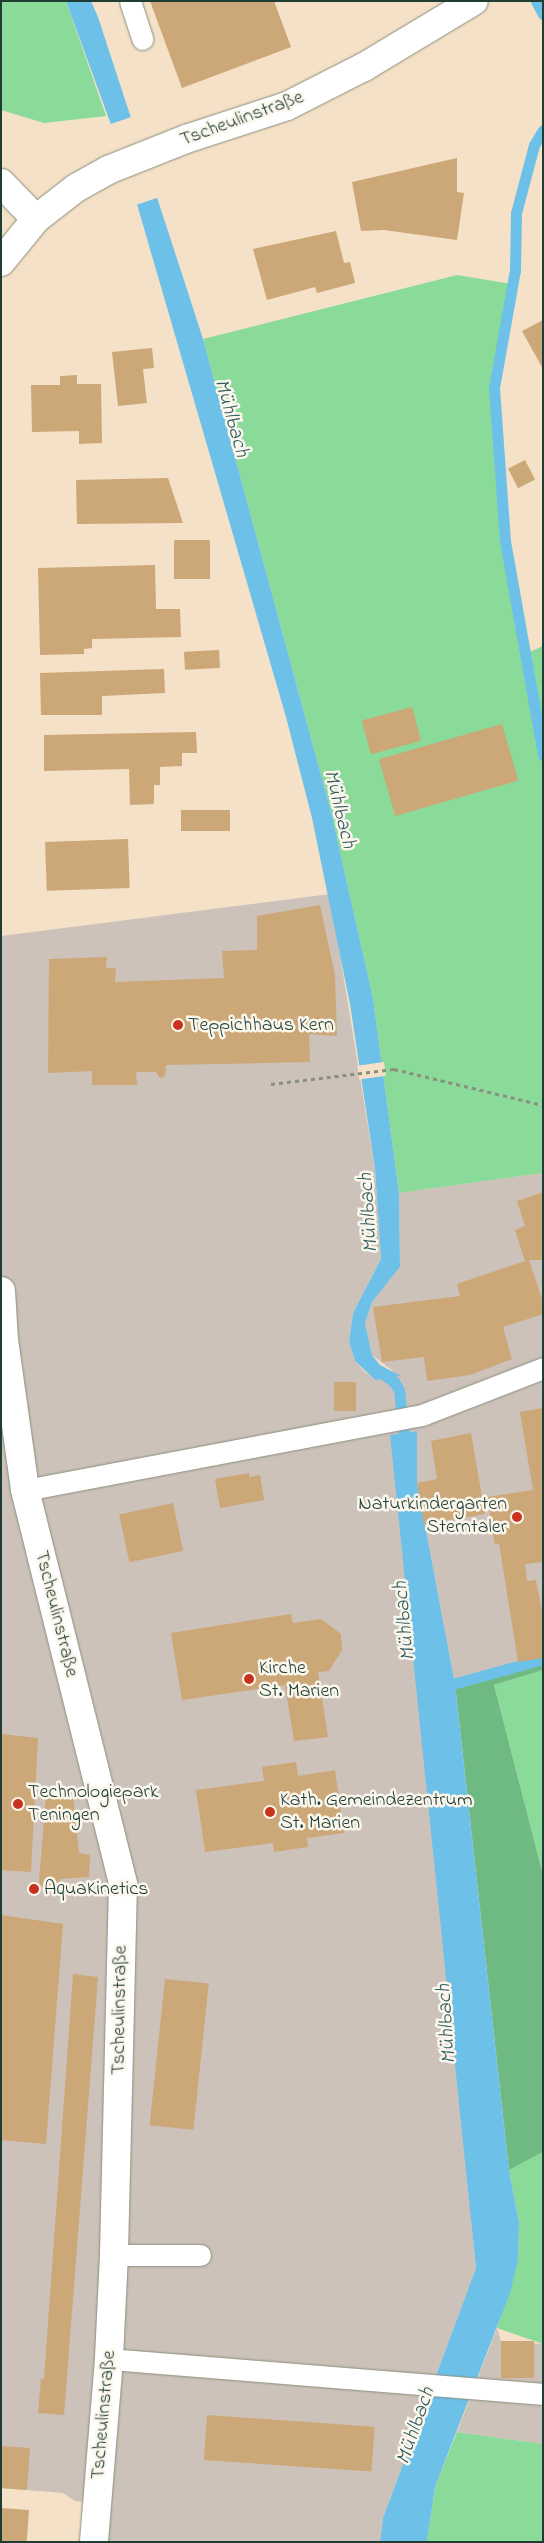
<!DOCTYPE html>
<meta charset="utf-8">
<style>
body{margin:0}
#map{position:relative;width:544px;height:2543px;overflow:hidden;background:#f5e1c7;font-family:"Indie Flower",sans-serif}
div>[style]{position:absolute}
[style*='--x']{left:calc(var(--x)*1px);top:calc(var(--y)*1px);width:calc(var(--w)*1px);rotate:calc(var(--a)*1deg)}
.industrial>*{inset:0;background:#cdc2b9}
.green>*{inset:0;background:#8ada9a}
.forest>*{inset:0;background:#6fba82}
.water>*{inset:0;background:#6dc1e9}
.pier>*{inset:0;background:#f5e1c7;transform-origin:0 0}
.stream>*{height:11px;margin:-5.5px;padding:0 5.5px;transform-origin:5.5px;border-radius:5.5px;background:#6dc1e9}
.building>*{inset:0;background:#cca777;transform-origin:0 0}
.path>*{height:3px;margin-top:-1.5px;transform-origin:0;background:repeating-linear-gradient(90deg,#8a8f7e 0 4px,transparent 0 8px)}
.roads{filter:drop-shadow(0 0 1px #8a8f7e) drop-shadow(0 0 1px #8a8f7e)}
.lane>*{height:21px;margin:-10.5px;padding:0 10.5px;transform-origin:10.5px;border-radius:10.5px;background:#fff}
.street>*{height:28px;margin:-14px;padding:0 14px;transform-origin:14px;border-radius:14px;background:#fff}
.secondary>*{height:28px;margin:-14px;padding:0 14px;transform-origin:14px;border-radius:14px;background:#fff}
.dots>*{width:14px;height:14px;translate:-50% -50%;box-sizing:border-box;border:2px solid #fbf7ec;border-radius:50%}
span{translate:-50% -50%;white-space:nowrap;text-align:center;line-height:1.15;-webkit-text-stroke:5px #fbf7ec;paint-order:stroke}
.street-label{font-size:20px;color:#1f3d34}
.poi-label{font-size:20px;color:#1f3d34}
.left{translate:0 -50%;text-align:left}
.right{translate:-100% -50%;text-align:right}
.water-label{font-size:21px;color:#325e61;font-style:italic}
.frame{position:absolute;inset:0;border:2px solid #1f3d34;pointer-events:none}
</style>
<div id="map">
<div class="industrial">
<div style="clip-path:polygon(330px 894px,375px 1169px,381px 1259px,353px 1313px,349px 1342px,355px 1361px,364px 1371px,375px 1380px,394px 1372px,372px 1355px,365px 1323px,372px 1302px,400px 1267px,399px 1193px,543px 1173px,543px 1660px,455px 1684px,417px 1483px,417px 1431px,403px 1433px,434px 1841px,476px 2268px,383px 2518px,380px 2542px,94px 2542px,96px 2503px,75px 2501px,63px 2493px,1px 2488px,1px 936px)"></div>
<div style="clip-path:polygon(497px 2328px,501px 2341px,543px 2344px,543px 2444px,457px 2432px)"></div>
</div>
<div class="green">
<div style="clip-path:polygon(1px 1px,66px 1px,106px 116px,44px 123px,1px 110px)"></div>
<div style="clip-path:polygon(457px 275px,512px 284px,494px 388px,505px 541px,525px 654px,543px 646px,543px 1173px,399px 1193px,373px 998px,331px 812px,203px 339px)"></div>
<div style="clip-path:polygon(543px 1670px,543px 1875px,494px 1685px)"></div>
<div style="clip-path:polygon(543px 2152px,543px 2344px,497px 2328px,518px 2260px,519px 2223px,509px 2170px)"></div>
<div style="clip-path:polygon(457px 2432px,543px 2444px,543px 2542px,427px 2542px,435px 2487px)"></div>
</div>
<div class="forest">
<div style="clip-path:polygon(543px 1660px,543px 1670px,494px 1685px,543px 1875px,543px 2152px,509px 2170px,455px 1684px)"></div>
</div>
<div class="water">
<div style="clip-path:polygon(66px 1px,91px 1px,98px 17px,183px 277px,203px 339px,331px 812px,373px 998px,399px 1193px,400px 1267px,372px 1302px,365px 1323px,372px 1355px,380px 1365px,401px 1376px,375px 1380px,355px 1361px,349px 1342px,353px 1313px,381px 1259px,375px 1169px,350px 1004px,312px 818px,286px 717px,125px 163px)"></div>
<div style="clip-path:polygon(417px 1431px,417px 1483px,455px 1684px,509px 2170px,519px 2223px,518px 2260px,510px 2293px,435px 2487px,427px 2542px,380px 2542px,383px 2518px,476px 2268px,390px 1435px)"></div>
</div>
<div class="pier">
<div style="left:131px;top:117px;width:85px;height:26px;rotate:71deg"></div>
<div style="left:384px;top:1062px;width:14px;height:27px;rotate:82deg"></div>
</div>
<div class="stream">
<div style="--x:536;--y:1;--w:15;--a:62"></div>
<div style="--x:543;--y:130;--w:17;--a:121"></div>
<div style="--x:534;--y:145;--w:70;--a:104.8"></div>
<div style="--x:516;--y:213;--w:57;--a:91"></div>
<div style="--x:515;--y:270;--w:120;--a:100.1"></div>
<div style="--x:494;--y:388;--w:153;--a:85.9"></div>
<div style="--x:505;--y:541;--w:217;--a:79.9"></div>
<div style="--x:377;--y:1370;--w:21;--a:35"></div>
<div style="--x:394;--y:1382;--w:9;--a:58"></div>
<div style="--x:399;--y:1390;--w:56;--a:83.9"></div>
<div style="--x:442;--y:1687;--w:105;--a:-15.5"></div>
</div>
<div class="building">
<div style="clip-path:polygon(150px 1px,274px 1px,291px 47px,182px 88px)"></div>
<div style="clip-path:polygon(457px 158px,457px 192px,464px 193px,457px 240px,384px 230px,361px 231px,352px 182px)"></div>
<div style="clip-path:polygon(336px 231px,344px 263px,350px 262px,355px 283px,317px 293px,315px 287px,267px 300px,253px 249px)"></div>
<div style="clip-path:polygon(543px 320px,543px 369px,522px 331px)"></div>
<div style="clip-path:polygon(152px 348px,154px 368px,143px 369px,147px 403px,118px 406px,112px 352px)"></div>
<div style="clip-path:polygon(77px 375px,77px 384px,101px 384px,102px 443px,79px 444px,79px 431px,32px 432px,31px 385px,60px 385px,60px 376px)"></div>
<div style="left:525px;top:460px;width:22px;height:19px;rotate:63deg"></div>
<div style="clip-path:polygon(168px 478px,183px 523px,77px 524px,76px 480px)"></div>
<div style="left:210px;top:540px;width:39px;height:36px;rotate:90deg"></div>
<div style="clip-path:polygon(155px 565px,156px 609px,180px 609px,181px 637px,92px 639px,92px 648px,84px 649px,84px 654px,40px 655px,38px 568px)"></div>
<div style="left:219px;top:650px;width:18px;height:35px;rotate:87deg"></div>
<div style="clip-path:polygon(164px 669px,165px 693px,102px 696px,102px 715px,41px 715px,40px 673px)"></div>
<div style="left:412px;top:707px;width:35px;height:52px;rotate:75deg"></div>
<div style="left:502px;top:724px;width:59px;height:128px;rotate:74deg"></div>
<div style="clip-path:polygon(196px 732px,197px 753px,182px 753px,182px 766px,160px 767px,160px 785px,154px 785px,154px 804px,130px 805px,129px 769px,44px 771px,44px 735px)"></div>
<div style="left:230px;top:810px;width:21px;height:49px;rotate:90deg"></div>
<div style="left:128px;top:839px;width:49px;height:83px;rotate:88deg"></div>
<div style="clip-path:polygon(320px 905px,335px 975px,337px 1036px,309px 1034px,310px 1062px,166px 1065px,165px 1076px,160px 1078px,156px 1072px,136px 1072px,137px 1085px,92px 1085px,92px 1071px,48px 1073px,49px 959px,107px 957px,106px 968px,116px 968px,115px 982px,224px 978px,222px 951px,257px 950px,257px 916px)"></div>
<div style="clip-path:polygon(543px 1192px,543px 1260px,529px 1260px,543px 1302px,543px 1314px,503px 1327px,512px 1359px,470px 1375px,427px 1381px,424px 1357px,382px 1362px,373px 1307px,460px 1296px,457px 1284px,525px 1261px,515px 1230px,525px 1226px,517px 1201px)"></div>
<div style="left:334px;top:1382px;width:22px;height:29px"></div>
<div style="clip-path:polygon(543px 1408px,543px 1562px,525px 1564px,527px 1581px,536px 1580px,543px 1617px,543px 1658px,518px 1662px,499px 1543px,495px 1545px,487px 1497px,533px 1490px,520px 1412px)"></div>
<div style="clip-path:polygon(471px 1433px,485px 1514px,424px 1524px,417px 1483px,437px 1479px,431px 1441px)"></div>
<div style="clip-path:polygon(249px 1473px,249px 1477px,260px 1475px,264px 1500px,220px 1508px,215px 1479px)"></div>
<div style="left:173px;top:1503px;width:49px;height:55px;rotate:78deg"></div>
<div style="clip-path:polygon(291px 1614px,293px 1623px,321px 1619px,341px 1634px,342px 1650px,329px 1671px,318px 1672px,328px 1737px,294px 1741px,285px 1685px,182px 1700px,171px 1633px)"></div>
<div style="clip-path:polygon(1px 1734px,38px 1738px,31px 1872px,1px 1870px)"></div>
<div style="clip-path:polygon(296px 1762px,298px 1776px,335px 1770px,344px 1833px,307px 1838px,308px 1847px,274px 1852px,273px 1843px,205px 1852px,196px 1790px,264px 1781px,262px 1767px)"></div>
<div style="clip-path:polygon(46px 1795px,73px 1797px,79px 1853px,90px 1855px,89px 1877px,60px 1879px,60px 1891px,45px 1890px,39px 1882px)"></div>
<div style="clip-path:polygon(1px 1915px,63px 1924px,46px 2144px,1px 2140px)"></div>
<div style="clip-path:polygon(73px 1974px,98px 1977px,64px 2415px,38px 2413px,41px 2379px,44px 2379px)"></div>
<div style="left:165px;top:1979px;width:44px;height:147px;rotate:6deg"></div>
<div style="left:501px;top:2341px;width:33px;height:37px"></div>
<div style="left:207px;top:2415px;width:168px;height:45px;rotate:4deg"></div>
<div style="left:1px;top:2446px;width:29px;height:42px;rotate:4deg"></div>
<div style="left:1px;top:2508px;width:28px;height:34px;rotate:4deg"></div>
</div>
<div class="path">
<div style="--x:271;--y:1084;--w:124;--a:-7"></div>
<div style="--x:394;--y:1069;--w:153;--a:13.6"></div>
</div>
<div class="roads">
<div class="lane">
<div style="--x:130;--y:1;--w:40;--a:72"></div>
<div style="--x:25;--y:1490;--w:404;--a:-10.7"></div>
<div style="--x:422;--y:1415;--w:130;--a:-21.2"></div>
<div style="--x:114;--y:2255;--w:86;--a:0"></div>
<div style="--x:109;--y:2359;--w:435;--a:4.6"></div>
</div>
<div class="street">
<div style="--x:1;--y:183;--w:50;--a:45.8"></div>
</div>
<div class="secondary">
<div style="--x:1;--y:262;--w:55;--a:-50.9"></div>
<div style="--x:36;--y:219;--w:51;--a:-37.8"></div>
<div style="--x:76;--y:188;--w:37;--a:-29"></div>
<div style="--x:108;--y:170;--w:84;--a:-21.7"></div>
<div style="--x:186;--y:139;--w:106;--a:-18.1"></div>
<div style="--x:287;--y:106;--w:86;--a:-26.9"></div>
<div style="--x:364;--y:67;--w:128;--a:-31"></div>
<div style="--x:1;--y:1291;--w:49;--a:86.5"></div>
<div style="--x:4;--y:1340;--w:151;--a:82"></div>
<div style="--x:25;--y:1490;--w:406;--a:76"></div>
<div style="--x:123;--y:1884;--w:371;--a:91.4"></div>
<div style="--x:114;--y:2255;--w:104;--a:92.8"></div>
<div style="--x:109;--y:2359;--w:184;--a:94.7"></div>
</div>
</div>
<div class="dots">
<div style="left:178px;top:1025px;background:#c8321e"></div>
<div style="left:517px;top:1517px;background:#c8321e"></div>
<div style="left:249px;top:1679px;background:#c8321e"></div>
<div style="left:18px;top:1804px;background:#c8321e"></div>
<div style="left:270px;top:1812px;background:#c8321e"></div>
<div style="left:34px;top:1889px;background:#c8321e"></div>
</div>
<div class="street-label">
<span style="left:242px;top:119px;rotate:-20deg">Tscheulinstraße</span>
<span style="left:56px;top:1614px;rotate:76deg">Tscheulinstraße</span>
<span style="left:120px;top:2010px;rotate:-89deg">Tscheulinstraße</span>
<span style="left:104px;top:2415px;rotate:-85deg">Tscheulinstraße</span>
</div>
<div class="poi-label">
<span class="left" style="left:188px;top:1025px">Teppichhaus Kern</span>
<span class="right" style="left:507px;top:1516px">Naturkindergarten<br>Sterntaler</span>
<span class="left" style="left:259px;top:1680px">Kirche<br>St. Marien</span>
<span class="left" style="left:28px;top:1804px">Technologiepark<br>Teningen</span>
<span class="left" style="left:280px;top:1812px">Kath. Gemeindezentrum<br>St. Marien</span>
<span class="left" style="left:44px;top:1889px">AquaKinetics</span>
</div>
<div class="water-label">
<span style="left:231px;top:418px;rotate:74deg">Mühlbach</span>
<span style="left:339px;top:809px;rotate:76deg">Mühlbach</span>
<span style="left:369px;top:1213px;rotate:-94deg">Mühlbach</span>
<span style="left:405px;top:1621px;rotate:-96deg">Mühlbach</span>
<span style="left:447px;top:2024px;rotate:-94deg">Mühlbach</span>
<span style="left:416px;top:2426px;rotate:-71deg">Mühlbach</span>
</div>
<div class="frame"></div>
</div>
